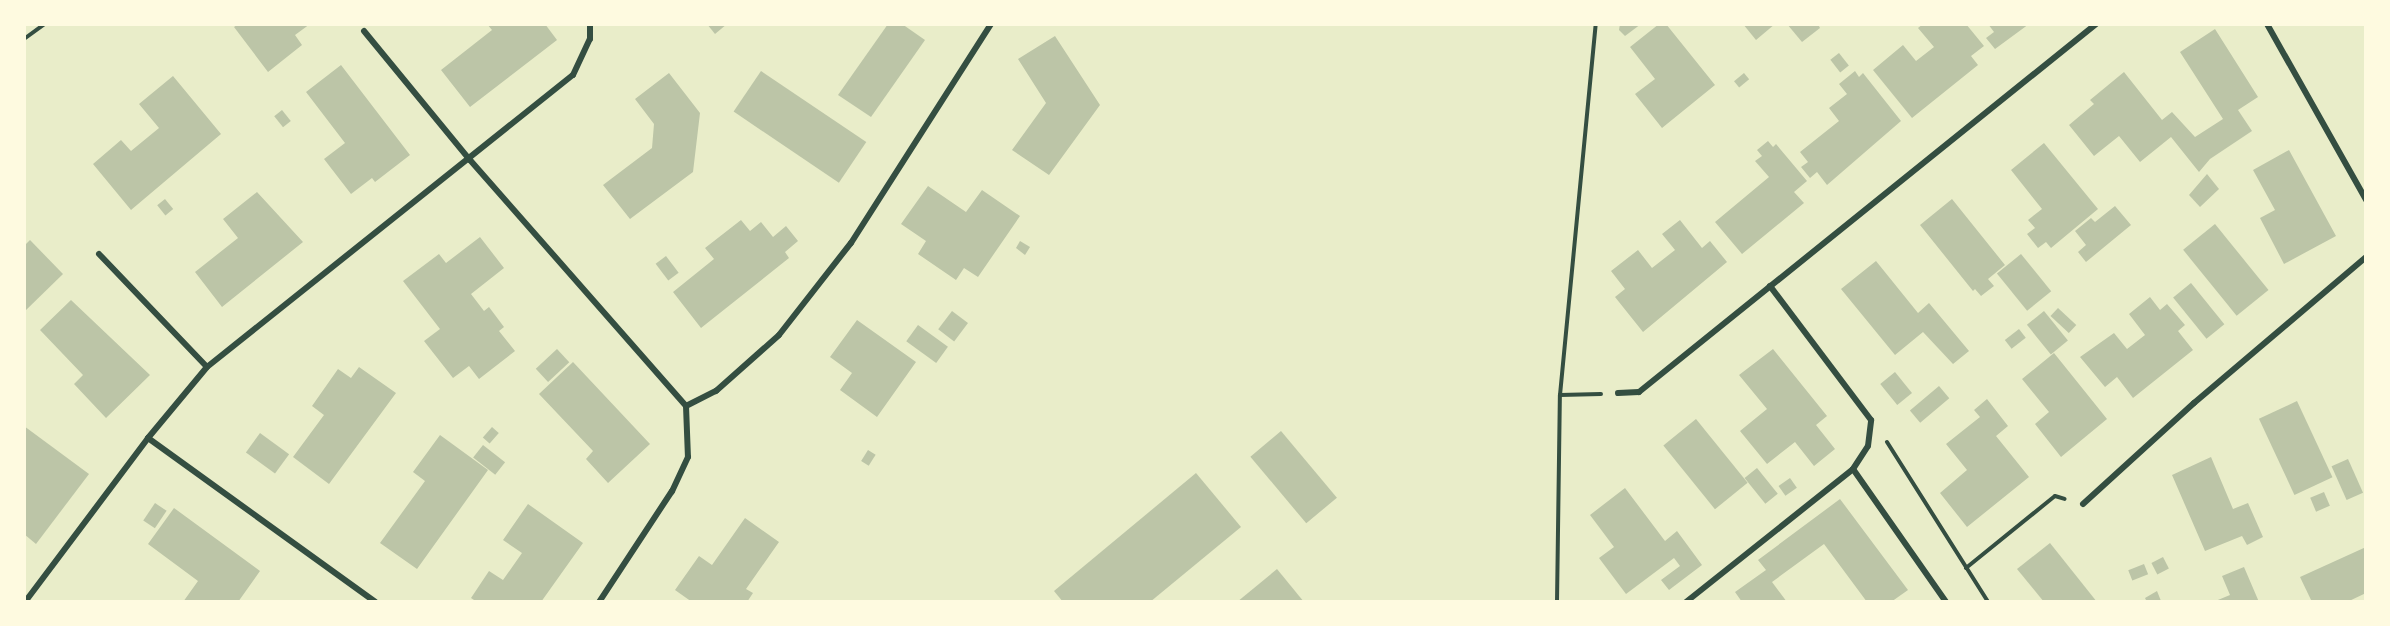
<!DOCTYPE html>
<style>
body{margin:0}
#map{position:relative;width:2390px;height:626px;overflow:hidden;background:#e9edc9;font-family:Jost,sans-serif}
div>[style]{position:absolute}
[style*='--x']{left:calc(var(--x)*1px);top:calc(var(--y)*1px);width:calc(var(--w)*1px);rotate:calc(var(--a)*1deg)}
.building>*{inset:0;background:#bcc5a7;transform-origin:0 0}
.path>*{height:4px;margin:-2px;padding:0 2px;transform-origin:2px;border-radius:2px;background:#344e41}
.minor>*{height:6px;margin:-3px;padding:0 3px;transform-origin:3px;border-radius:3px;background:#344e41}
span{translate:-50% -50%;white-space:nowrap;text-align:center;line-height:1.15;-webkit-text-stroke:4.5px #fefae0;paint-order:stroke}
.frame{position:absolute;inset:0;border:26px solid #fefae0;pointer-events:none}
</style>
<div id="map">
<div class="building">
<div style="clip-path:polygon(238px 24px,310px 24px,295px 35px,302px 45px,268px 72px,234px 27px)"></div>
<div style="clip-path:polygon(487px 24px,545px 24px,557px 40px,470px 107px,441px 70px,492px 30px)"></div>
<div style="clip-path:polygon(707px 24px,727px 24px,715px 34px)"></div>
<div style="clip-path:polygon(888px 24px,902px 24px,925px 40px,871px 117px,838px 95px)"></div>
<div style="clip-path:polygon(1620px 24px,1641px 24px,1625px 36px,1619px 30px)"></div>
<div style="clip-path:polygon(1659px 24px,1666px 24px,1715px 85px,1662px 128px,1635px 94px,1655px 79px,1630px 47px)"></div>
<div style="clip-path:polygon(1743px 24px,1775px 24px,1756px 40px)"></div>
<div style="clip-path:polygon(1787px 24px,1818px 24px,1820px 28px,1802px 42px)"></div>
<div style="clip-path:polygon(1923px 24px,1966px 24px,1984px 46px,1971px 56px,1978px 65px,1912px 118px,1873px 70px,1903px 45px,1916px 61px,1934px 47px,1918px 28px)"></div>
<div style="clip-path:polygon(1988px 24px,2029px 24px,1995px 49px,1986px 38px,1994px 32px)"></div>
<div style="clip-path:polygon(2215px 29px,2258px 97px,2238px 110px,2252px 131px,2210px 159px,2199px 172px,2171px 137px,2140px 162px,2119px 136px,2094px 156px,2069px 125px,2094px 104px,2090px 100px,2124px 72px,2162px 120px,2172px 112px,2195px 137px,2223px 119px,2180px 52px)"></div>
<div style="clip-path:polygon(1055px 36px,1100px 105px,1049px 175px,1012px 150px,1046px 103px,1018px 59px)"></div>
<div style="left:1839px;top:53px;width:16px;height:11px;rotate:52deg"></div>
<div style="clip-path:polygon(341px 65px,410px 155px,375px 182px,372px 178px,351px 194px,324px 159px,345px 143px,306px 92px)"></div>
<div style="left:761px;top:71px;width:127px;height:49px;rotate:34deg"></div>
<div style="clip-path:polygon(1855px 71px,1859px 77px,1863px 73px,1901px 121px,1827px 185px,1817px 172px,1810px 178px,1801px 167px,1808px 162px,1800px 152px,1839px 121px,1829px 108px,1847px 94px,1839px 84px)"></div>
<div style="clip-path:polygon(669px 73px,700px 113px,693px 172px,630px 219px,603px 185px,652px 148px,654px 124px,635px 99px)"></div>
<div style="left:1744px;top:73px;width:8px;height:13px;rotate:50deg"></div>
<div style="clip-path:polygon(173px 76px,221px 134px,131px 210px,93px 164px,121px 140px,131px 151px,159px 128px,139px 104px)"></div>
<div style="left:282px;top:110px;width:14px;height:10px;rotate:51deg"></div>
<div style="clip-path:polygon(1768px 141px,1773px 147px,1776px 144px,1807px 181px,1794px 192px,1804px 203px,1742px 254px,1715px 222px,1769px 177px,1755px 161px,1762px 156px,1757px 150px)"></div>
<div style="clip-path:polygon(2044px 143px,2098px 209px,2051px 248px,2046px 242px,2038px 248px,2027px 234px,2035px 228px,2028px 220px,2042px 209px,2011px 170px)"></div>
<div style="clip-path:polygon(2289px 150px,2336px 236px,2284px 264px,2260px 218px,2275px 210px,2253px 170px)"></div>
<div style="clip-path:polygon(2207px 174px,2219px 189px,2200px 207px,2189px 195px)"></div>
<div style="clip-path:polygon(928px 186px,966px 212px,982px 190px,1020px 216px,978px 277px,964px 268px,956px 280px,918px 254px,926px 241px,901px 224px)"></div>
<div style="clip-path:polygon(257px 192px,303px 242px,222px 307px,195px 272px,238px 238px,223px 219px)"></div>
<div style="left:165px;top:199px;width:13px;height:10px;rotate:51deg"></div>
<div style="clip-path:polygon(1952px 199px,2005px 265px,1988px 279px,1994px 286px,1981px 296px,1975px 289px,1973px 291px,1920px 225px)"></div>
<div style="clip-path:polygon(2115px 206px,2131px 225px,2086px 262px,2078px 252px,2086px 245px,2075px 231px,2091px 218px,2095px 222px)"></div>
<div style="clip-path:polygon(741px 220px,750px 231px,761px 222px,773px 237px,786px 226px,798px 241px,785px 252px,789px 258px,701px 328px,673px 292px,714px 259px,705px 248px)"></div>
<div style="clip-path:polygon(1680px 220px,1702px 248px,1710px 241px,1727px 262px,1643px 332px,1615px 297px,1625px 289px,1611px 271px,1638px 250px,1652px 268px,1675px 250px,1662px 234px)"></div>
<div style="left:2215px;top:224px;width:85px;height:41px;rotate:51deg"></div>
<div style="clip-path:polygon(480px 237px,504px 268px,471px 294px,484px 311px,489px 307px,504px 327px,499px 331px,515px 351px,479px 379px,469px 366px,453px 378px,424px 341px,440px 329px,403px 281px,439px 254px,446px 263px)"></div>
<div style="clip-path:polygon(30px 240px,63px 274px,24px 312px,24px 246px)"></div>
<div style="clip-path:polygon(1020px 241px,1030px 247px,1025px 255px,1016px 248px)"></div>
<div style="left:2021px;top:254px;width:48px;height:31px;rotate:51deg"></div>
<div style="left:666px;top:256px;width:21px;height:13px;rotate:53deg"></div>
<div style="clip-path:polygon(1876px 261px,1918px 313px,1929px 303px,1969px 351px,1953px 364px,1923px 332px,1895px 355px,1841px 289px)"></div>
<div style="left:2191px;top:283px;width:53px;height:23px;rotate:51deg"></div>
<div style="clip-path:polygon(2150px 297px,2160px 310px,2167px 304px,2185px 325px,2178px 331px,2193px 350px,2133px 398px,2117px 377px,2105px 387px,2080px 357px,2114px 333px,2127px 349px,2145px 335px,2129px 314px)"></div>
<div style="clip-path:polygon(71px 300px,150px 375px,106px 418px,74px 384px,83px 375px,40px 330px)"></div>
<div style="left:2058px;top:308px;width:25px;height:11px;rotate:43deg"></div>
<div style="left:952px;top:311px;width:20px;height:23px;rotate:37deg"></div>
<div style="left:2044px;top:311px;width:38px;height:22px;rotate:51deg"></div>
<div style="clip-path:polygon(857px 320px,916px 362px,877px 417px,840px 390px,852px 373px,830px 357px)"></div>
<div style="left:918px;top:325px;width:37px;height:20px;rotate:36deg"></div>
<div style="left:2019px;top:329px;width:11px;height:18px;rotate:52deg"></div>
<div style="left:557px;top:349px;width:18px;height:29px;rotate:47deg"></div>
<div style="clip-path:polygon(1773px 349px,1827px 416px,1816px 425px,1835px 449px,1814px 466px,1795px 442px,1767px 464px,1740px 431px,1767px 409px,1739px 375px)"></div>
<div style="clip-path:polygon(2054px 353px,2107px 419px,2061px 457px,2035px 424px,2049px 412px,2022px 379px)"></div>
<div style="clip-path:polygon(573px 362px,650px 444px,608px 483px,586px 459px,593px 451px,539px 394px)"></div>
<div style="clip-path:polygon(359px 367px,396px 393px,329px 484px,293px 457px,324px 415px,312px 406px,338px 369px,351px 378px)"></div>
<div style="left:1895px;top:372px;width:27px;height:19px;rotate:51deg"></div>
<div style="left:1939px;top:386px;width:16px;height:38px;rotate:50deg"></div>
<div style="clip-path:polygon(1987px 399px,2008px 426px,1996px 436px,2029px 477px,1967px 527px,1940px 493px,1967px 470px,1946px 444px,1980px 417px,1974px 410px)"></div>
<div style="left:2297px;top:401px;width:84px;height:42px;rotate:65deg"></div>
<div style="left:1696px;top:419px;width:82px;height:42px;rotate:51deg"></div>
<div style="clip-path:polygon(24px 426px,89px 474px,36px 544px,24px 534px)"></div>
<div style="left:492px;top:427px;width:9px;height:14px;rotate:41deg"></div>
<div style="left:1281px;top:431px;width:87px;height:40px;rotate:50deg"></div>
<div style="left:260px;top:433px;width:36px;height:24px;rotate:36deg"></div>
<div style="clip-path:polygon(440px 435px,488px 470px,417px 569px,380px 543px,425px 481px,413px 472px)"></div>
<div style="left:483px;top:445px;width:28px;height:16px;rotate:38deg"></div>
<div style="left:868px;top:450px;width:9px;height:13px;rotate:32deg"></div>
<div style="clip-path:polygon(2211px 457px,2233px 509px,2248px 503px,2263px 537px,2247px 545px,2242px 536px,2205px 551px,2172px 475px)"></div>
<div style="left:2348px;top:459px;width:37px;height:18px;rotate:66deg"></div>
<div style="left:1757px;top:468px;width:33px;height:16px;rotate:51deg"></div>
<div style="clip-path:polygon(1196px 473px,1241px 527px,1150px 602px,1063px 602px,1054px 591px)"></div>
<div style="left:1790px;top:478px;width:12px;height:14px;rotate:55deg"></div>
<div style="clip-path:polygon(1625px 488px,1665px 541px,1677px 531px,1702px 565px,1669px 590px,1661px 580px,1680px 566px,1674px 558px,1626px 594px,1599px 558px,1614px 547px,1590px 515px)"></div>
<div style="left:2324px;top:492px;width:15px;height:15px;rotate:67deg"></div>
<div style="clip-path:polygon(1840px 499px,1908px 590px,1891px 602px,1867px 602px,1824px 544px,1772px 582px,1787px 602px,1742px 602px,1735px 592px,1766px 570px,1758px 560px)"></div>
<div style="left:155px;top:503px;width:14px;height:21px;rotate:34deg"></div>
<div style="clip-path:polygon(528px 504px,583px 543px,541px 602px,477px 602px,471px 598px,489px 571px,503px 580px,522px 553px,503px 540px)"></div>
<div style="clip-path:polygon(174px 508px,260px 571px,238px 602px,183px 602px,198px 581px,148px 544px)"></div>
<div style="clip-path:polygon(745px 518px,779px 542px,746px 589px,753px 593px,747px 602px,692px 602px,675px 590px,699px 556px,712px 565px)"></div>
<div style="clip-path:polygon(2050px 543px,2097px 602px,2044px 602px,2017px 569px)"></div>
<div style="clip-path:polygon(2366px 547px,2366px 593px,2347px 602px,2312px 602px,2300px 577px)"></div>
<div style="left:2163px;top:557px;width:13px;height:13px;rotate:63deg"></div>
<div style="left:2144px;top:564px;width:11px;height:17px;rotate:68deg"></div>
<div style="clip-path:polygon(2244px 567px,2259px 602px,2213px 602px,2230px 595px,2222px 576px)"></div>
<div style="clip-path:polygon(1277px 569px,1304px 602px,1237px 602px)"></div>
<div style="clip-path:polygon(2157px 591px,2161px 601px,2147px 602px,2145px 598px)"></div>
</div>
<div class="path">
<div style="--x:24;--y:39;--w:26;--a:-36"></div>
<div style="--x:1560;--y:395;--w:41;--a:-1.4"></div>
<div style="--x:1887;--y:442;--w:189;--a:57.7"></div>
<div style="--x:1966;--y:568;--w:114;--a:-39"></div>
<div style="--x:2055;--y:496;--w:10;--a:17"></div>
<div style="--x:1557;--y:602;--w:207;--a:-89.2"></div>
<div style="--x:1560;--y:395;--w:373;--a:-84.5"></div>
</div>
<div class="minor">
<div style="--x:2267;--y:24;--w:202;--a:60.6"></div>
<div style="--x:364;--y:31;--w:167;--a:50.6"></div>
<div style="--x:470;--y:160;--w:327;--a:48.7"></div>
<div style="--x:686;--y:406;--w:51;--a:87.8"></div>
<div style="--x:688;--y:457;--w:38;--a:115"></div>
<div style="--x:672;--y:491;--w:133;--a:123.3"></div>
<div style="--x:99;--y:254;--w:156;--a:46.3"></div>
<div style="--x:1618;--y:393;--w:21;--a:-3"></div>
<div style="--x:1639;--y:392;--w:587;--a:-38.84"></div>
<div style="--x:686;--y:406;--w:34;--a:-27"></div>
<div style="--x:716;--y:391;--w:84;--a:-41.6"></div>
<div style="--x:779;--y:335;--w:117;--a:-52"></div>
<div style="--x:851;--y:243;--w:260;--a:-57.4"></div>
<div style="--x:148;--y:438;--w:280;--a:35.8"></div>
<div style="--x:1853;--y:469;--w:162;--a:55"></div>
<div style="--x:2083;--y:504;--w:150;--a:-42.3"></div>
<div style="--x:2194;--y:403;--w:226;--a:-40.3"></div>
<div style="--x:25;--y:602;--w:205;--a:-53.1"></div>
<div style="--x:148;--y:438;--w:92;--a:-50.3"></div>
<div style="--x:207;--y:367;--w:468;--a:-38.6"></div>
<div style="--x:573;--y:75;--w:40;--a:-65"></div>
<div style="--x:590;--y:39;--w:15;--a:-90"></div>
<div style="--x:1686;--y:602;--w:213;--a:-38.5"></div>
<div style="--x:1853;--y:469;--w:27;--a:-57"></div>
<div style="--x:1868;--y:446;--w:26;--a:-83"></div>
<div style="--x:1871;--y:420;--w:168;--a:-127"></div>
</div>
<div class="frame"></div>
</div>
